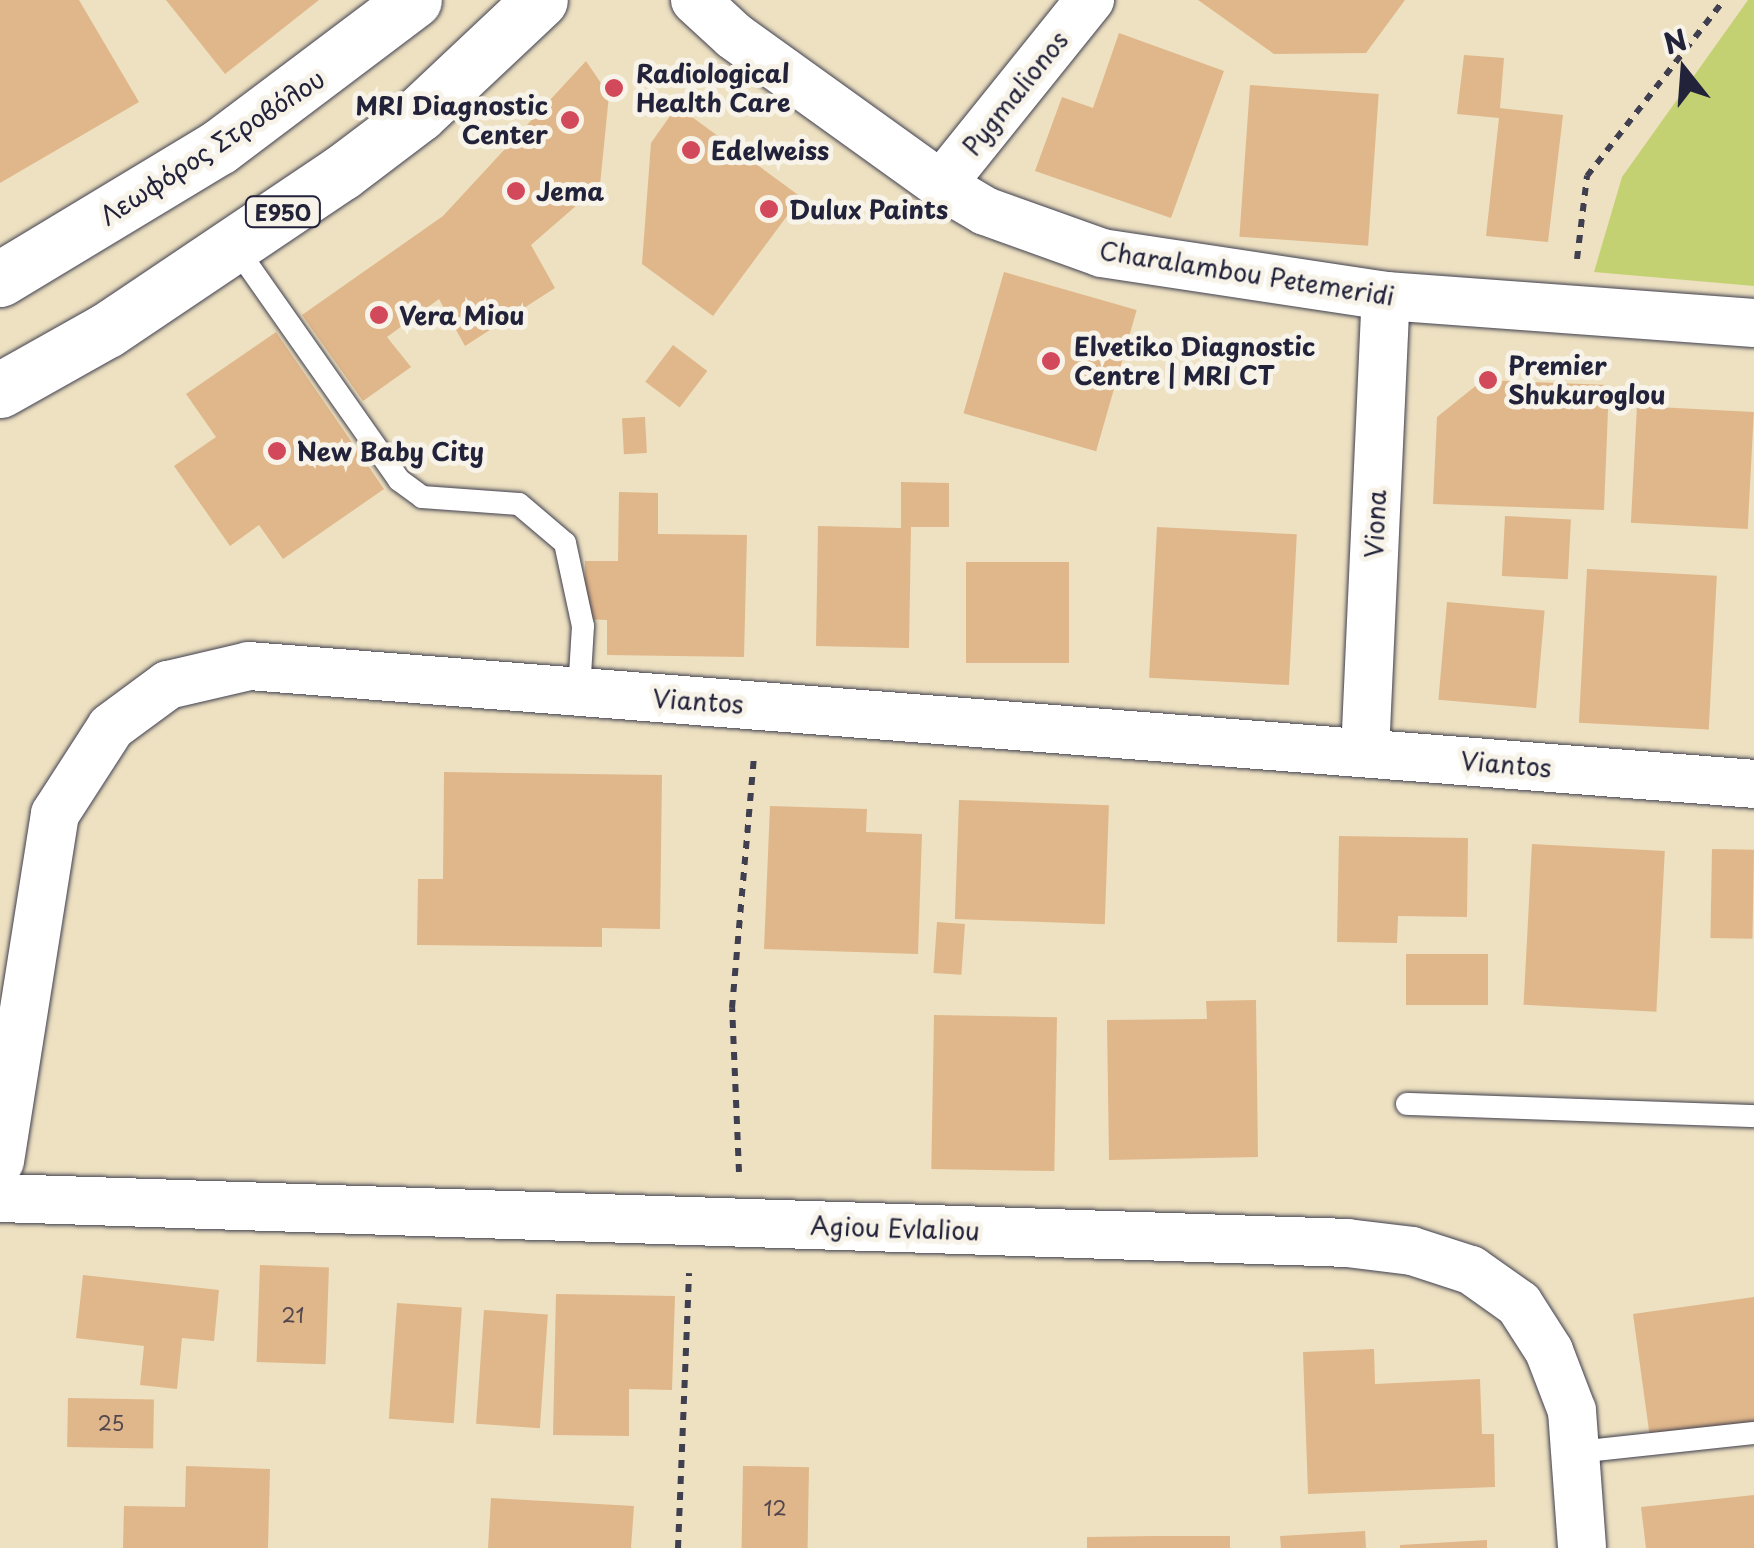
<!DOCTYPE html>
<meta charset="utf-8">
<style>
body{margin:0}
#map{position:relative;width:1754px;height:1548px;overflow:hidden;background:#ede1c1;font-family:"Playpen Sans",sans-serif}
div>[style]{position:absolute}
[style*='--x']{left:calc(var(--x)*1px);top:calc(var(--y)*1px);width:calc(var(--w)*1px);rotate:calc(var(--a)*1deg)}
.green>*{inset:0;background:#c4d172}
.building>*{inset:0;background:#e0b78a;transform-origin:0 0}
.path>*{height:6px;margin-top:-3px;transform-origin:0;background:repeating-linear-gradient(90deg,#403f4f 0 8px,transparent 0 16px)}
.roads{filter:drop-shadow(0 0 2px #403f4f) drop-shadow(0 0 2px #403f4f)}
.lane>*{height:22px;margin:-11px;padding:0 11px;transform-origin:11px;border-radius:11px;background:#fff}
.street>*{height:48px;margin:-24px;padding:0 24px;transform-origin:24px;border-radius:24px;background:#fff}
.primary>*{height:55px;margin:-27.5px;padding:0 27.5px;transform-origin:27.5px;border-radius:27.5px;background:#fff}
.dots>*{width:28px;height:28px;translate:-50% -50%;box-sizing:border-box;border:5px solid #f7f3e8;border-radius:50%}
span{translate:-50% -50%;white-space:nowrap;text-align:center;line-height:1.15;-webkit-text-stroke:10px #f7f3e8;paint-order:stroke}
.number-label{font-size:20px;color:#52474f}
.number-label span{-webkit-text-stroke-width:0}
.shield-label span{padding:2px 8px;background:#f7f3e8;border:2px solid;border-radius:8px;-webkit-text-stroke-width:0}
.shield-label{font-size:22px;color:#22223b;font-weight:700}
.poi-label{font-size:25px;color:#22223b;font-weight:700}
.left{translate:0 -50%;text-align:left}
.right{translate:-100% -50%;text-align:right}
.street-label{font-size:25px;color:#22223b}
.north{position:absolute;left:1634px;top:20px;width:100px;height:100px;-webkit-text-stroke:8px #f7f3e8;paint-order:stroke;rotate:343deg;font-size:28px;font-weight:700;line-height:40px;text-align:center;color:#22223b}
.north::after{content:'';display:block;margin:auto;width:35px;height:45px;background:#22223b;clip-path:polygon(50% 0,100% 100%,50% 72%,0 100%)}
</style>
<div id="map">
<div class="green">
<div style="clip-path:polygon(1748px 0,1754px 0,1754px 286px,1594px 272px,1622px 177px)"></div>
</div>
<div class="building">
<div style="clip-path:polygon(0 0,79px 0,139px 102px,0 183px)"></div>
<div style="clip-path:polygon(166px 0,319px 0,225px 74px)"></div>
<div style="clip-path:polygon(1198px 0,1405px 0,1366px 53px,1274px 54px)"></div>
<div style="clip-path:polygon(1119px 33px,1224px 71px,1171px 218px,1035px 171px,1062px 97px,1093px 108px)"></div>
<div style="clip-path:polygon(1464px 55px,1504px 58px,1500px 108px,1563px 115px,1548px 242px,1486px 236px,1499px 118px,1457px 114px)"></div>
<div style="clip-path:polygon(586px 61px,609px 95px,600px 185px,531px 245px,555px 288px,465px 346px,439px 299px,387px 337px,411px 367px,363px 401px,302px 315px,443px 216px)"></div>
<div style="left:1250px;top:85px;width:129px;height:152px;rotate:4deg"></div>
<div style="clip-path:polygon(677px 106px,801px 197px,713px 316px,642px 264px,651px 143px)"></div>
<div style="left:1004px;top:272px;width:138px;height:147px;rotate:16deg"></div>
<div style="clip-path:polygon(276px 332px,384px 489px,283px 559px,259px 525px,230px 546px,174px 466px,216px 437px,186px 394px)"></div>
<div style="left:673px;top:345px;width:43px;height:46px;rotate:37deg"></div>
<div style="clip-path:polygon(1483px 380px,1609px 385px,1604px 510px,1433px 504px,1437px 417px)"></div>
<div style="left:1637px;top:406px;width:117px;height:117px;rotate:3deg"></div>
<div style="left:645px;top:417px;width:36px;height:23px;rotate:87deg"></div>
<div style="clip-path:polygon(901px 482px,949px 483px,949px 527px,911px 527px,909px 648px,816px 646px,818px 526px,901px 528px)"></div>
<div style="clip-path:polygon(619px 492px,658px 493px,658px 534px,747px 535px,744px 657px,607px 655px,607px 620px,584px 619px,585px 561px,618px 561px)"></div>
<div style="left:1505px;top:516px;width:66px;height:60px;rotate:3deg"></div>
<div style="left:1157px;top:527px;width:140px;height:151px;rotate:3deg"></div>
<div style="left:966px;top:562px;width:103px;height:101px"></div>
<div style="left:1587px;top:569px;width:130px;height:154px;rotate:3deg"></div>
<div style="left:1447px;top:602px;width:98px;height:98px;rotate:5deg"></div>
<div style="clip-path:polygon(444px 772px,662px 775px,660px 929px,602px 928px,602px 947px,417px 945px,418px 879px,443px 879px)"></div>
<div style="left:959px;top:800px;width:150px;height:119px;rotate:2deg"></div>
<div style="clip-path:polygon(770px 806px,867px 809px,866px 832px,922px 834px,918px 954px,764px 949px)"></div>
<div style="clip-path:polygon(1339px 836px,1468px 838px,1467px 917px,1398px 916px,1397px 943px,1337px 942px)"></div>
<div style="left:1532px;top:844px;width:133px;height:161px;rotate:3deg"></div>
<div style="left:1712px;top:849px;width:42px;height:89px;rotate:1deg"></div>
<div style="left:937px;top:922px;width:28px;height:51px;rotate:4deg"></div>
<div style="left:1406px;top:954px;width:82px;height:51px"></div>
<div style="clip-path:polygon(1256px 1000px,1258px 1157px,1109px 1160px,1107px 1020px,1207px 1019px,1206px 1001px)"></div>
<div style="left:934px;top:1015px;width:123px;height:154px;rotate:1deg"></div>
<div style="left:260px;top:1265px;width:69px;height:97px;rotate:2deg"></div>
<div style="clip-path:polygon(83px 1275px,219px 1290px,214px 1341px,182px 1338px,177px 1389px,140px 1385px,144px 1346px,76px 1338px)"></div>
<div style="clip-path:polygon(556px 1294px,675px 1296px,672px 1390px,629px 1389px,629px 1436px,553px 1435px)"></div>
<div style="clip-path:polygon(1754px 1297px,1754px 1423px,1650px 1438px,1633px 1314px)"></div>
<div style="left:397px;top:1303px;width:65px;height:116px;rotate:4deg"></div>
<div style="left:484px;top:1310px;width:64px;height:114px;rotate:4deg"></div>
<div style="clip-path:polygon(1374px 1349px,1375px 1384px,1480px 1379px,1482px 1434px,1494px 1434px,1495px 1487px,1308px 1494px,1303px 1352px)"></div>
<div style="left:68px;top:1398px;width:86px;height:49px;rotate:1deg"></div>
<div style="clip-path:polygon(186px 1466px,270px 1469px,268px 1548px,123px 1548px,124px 1506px,185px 1507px)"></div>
<div style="left:743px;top:1466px;width:66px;height:82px;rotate:1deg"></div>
<div style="clip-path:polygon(1754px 1495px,1754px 1548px,1646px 1548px,1641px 1507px)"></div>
<div style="clip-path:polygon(491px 1498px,634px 1506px,631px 1548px,488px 1548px)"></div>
<div style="clip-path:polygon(1365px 1531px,1366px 1548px,1281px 1548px,1280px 1536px)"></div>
<div style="clip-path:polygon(1153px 1536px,1230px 1536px,1230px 1548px,1087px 1548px,1087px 1537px)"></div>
<div style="clip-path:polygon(1487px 1540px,1487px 1548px,1400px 1548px,1400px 1545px)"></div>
</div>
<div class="path">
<div style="--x:1577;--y:259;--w:84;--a:-83.1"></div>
<div style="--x:1587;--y:176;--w:223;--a:-52.1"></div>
<div style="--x:739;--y:1172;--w:164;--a:-92.4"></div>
<div style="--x:732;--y:1008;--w:254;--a:-85"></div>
<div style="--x:678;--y:1548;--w:275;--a:-87.7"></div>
</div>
<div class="roads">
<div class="lane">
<div style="--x:234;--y:245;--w:287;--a:54.9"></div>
<div style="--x:399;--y:480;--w:29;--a:36"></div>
<div style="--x:422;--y:497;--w:97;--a:4.1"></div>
<div style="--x:519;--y:504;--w:60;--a:40.3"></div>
<div style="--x:565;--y:543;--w:85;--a:77.8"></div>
<div style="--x:583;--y:626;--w:65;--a:93.5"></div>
<div style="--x:1407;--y:1104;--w:347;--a:2"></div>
<div style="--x:1578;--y:1452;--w:177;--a:-6.2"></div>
</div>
<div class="street">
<div style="--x:695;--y:0;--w:53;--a:42.7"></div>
<div style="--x:734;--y:36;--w:255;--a:35.7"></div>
<div style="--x:941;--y:185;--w:51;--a:30.6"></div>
<div style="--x:985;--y:211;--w:124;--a:19.7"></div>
<div style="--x:1102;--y:253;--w:287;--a:8.6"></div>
<div style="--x:1386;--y:296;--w:369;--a:4.2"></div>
<div style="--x:941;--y:185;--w:238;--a:-51.2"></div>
<div style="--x:1365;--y:753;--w:457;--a:-87.4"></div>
<div style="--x:0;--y:1161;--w:351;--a:-81"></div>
<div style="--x:55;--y:814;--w:103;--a:-57.2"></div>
<div style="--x:111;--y:727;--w:71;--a:-36.4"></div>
<div style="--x:168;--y:685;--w:83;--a:-13.2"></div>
<div style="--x:249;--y:666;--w:1510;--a:4.48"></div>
<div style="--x:0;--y:1198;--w:1348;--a:1.91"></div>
<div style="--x:1347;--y:1243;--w:65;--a:7"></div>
<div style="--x:1412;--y:1251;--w:62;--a:17.9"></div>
<div style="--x:1471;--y:1270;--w:59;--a:35.3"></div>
<div style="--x:1519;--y:1304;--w:56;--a:57.4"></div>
<div style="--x:1549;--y:1351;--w:64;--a:69"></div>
<div style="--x:1572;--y:1411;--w:137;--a:85.8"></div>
</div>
<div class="primary">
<div style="--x:0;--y:279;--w:256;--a:-31.1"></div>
<div style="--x:219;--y:147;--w:244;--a:-37"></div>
<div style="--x:0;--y:390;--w:123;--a:-29.3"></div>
<div style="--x:107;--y:330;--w:282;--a:-33.9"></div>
<div style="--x:341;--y:173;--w:98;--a:-37.1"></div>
<div style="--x:419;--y:114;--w:166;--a:-43.3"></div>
</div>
</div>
<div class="dots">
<div style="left:614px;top:88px;background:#d1495b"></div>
<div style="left:570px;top:120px;background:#d1495b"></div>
<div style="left:691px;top:150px;background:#d1495b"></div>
<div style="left:516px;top:191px;background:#d1495b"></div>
<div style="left:769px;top:209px;background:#d1495b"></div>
<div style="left:379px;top:315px;background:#d1495b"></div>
<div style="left:1051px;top:361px;background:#d1495b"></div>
<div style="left:1488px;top:380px;background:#d1495b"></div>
<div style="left:277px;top:451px;background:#d1495b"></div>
</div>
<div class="number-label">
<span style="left:293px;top:1315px">21</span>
<span style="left:111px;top:1423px">25</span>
<span style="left:775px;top:1508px">12</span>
</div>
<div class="shield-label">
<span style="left:283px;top:212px">E950</span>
</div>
<div class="poi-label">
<span class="left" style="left:636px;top:88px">Radiological<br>Health Care</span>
<span class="right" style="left:548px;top:120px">MRI Diagnostic<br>Center</span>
<span class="left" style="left:711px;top:150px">Edelweiss</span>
<span class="left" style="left:536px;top:191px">Jema</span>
<span class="left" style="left:789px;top:209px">Dulux Paints</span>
<span class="left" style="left:399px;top:315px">Vera Miou</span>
<span class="left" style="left:1074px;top:361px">Elvetiko Diagnostic<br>Centre | MRI CT</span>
<span class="left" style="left:1508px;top:380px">Premier<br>Shukuroglou</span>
<span class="left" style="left:297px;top:451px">New Baby City</span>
</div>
<div class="street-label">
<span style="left:1015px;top:93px;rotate:-51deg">Pygmalionos</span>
<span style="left:212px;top:147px;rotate:-33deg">Λεωφόρος Στροβόλου</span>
<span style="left:1247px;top:273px;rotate:9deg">Charalambou Petemeridi</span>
<span style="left:1375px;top:524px;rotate:-87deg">Viona</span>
<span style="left:698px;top:701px;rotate:4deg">Viantos</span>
<span style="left:1506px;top:764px;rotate:5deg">Viantos</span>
<span style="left:895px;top:1228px;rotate:2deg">Agiou Evlaliou</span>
</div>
<div class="north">N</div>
</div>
